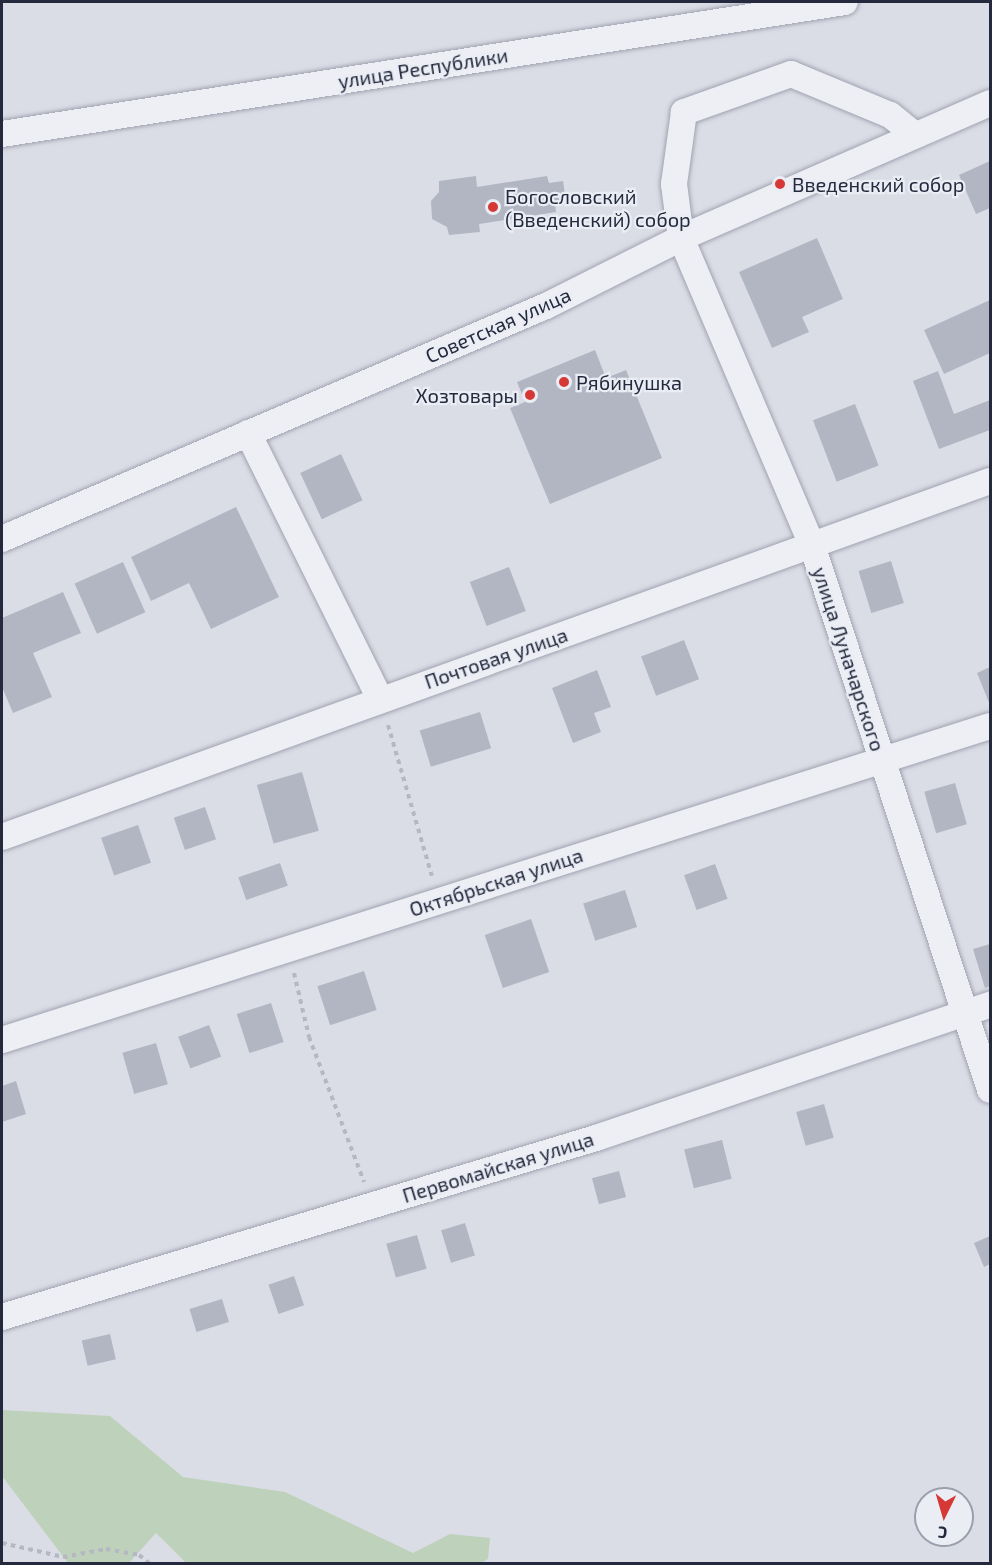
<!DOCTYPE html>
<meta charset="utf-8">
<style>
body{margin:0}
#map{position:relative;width:992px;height:1565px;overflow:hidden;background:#dbdde6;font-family:"Exo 2",sans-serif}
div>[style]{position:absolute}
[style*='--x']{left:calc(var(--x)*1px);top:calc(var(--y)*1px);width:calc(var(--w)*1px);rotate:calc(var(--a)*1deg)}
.green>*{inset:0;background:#bdd1bb}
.building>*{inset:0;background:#b2b6c3;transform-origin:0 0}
.path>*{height:4px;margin-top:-2px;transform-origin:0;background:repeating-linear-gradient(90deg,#b5b8c1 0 4.5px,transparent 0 9px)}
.roads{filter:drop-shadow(0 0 2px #a0a3b0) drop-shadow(0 0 2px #a0a3b0)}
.minor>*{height:26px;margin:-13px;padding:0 13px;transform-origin:13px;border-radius:13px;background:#eeeff5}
.dots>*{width:16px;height:16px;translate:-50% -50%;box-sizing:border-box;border:3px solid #eaedf4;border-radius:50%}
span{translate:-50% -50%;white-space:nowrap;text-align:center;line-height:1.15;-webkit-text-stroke:4.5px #eaedf4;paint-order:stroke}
.street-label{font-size:20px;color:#24293d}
.poi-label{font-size:20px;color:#24293d}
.left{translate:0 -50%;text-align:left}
.right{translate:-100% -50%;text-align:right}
.frame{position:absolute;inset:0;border:3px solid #24293d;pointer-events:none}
.north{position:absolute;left:914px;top:1487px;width:60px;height:60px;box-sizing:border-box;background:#eaedf4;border:2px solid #9b9fab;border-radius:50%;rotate:185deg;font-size:16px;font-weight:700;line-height:24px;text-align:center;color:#24293d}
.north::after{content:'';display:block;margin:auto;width:21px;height:27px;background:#d63836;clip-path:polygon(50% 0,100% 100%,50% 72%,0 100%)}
</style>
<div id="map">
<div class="green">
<div style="clip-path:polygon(2px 1410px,110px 1416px,183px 1477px,285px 1492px,413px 1553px,450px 1534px,490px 1538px,488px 1559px,479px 1564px,186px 1563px,156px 1533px,129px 1563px,68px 1563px,2px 1476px)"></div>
</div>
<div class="building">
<div style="clip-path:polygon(990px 161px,990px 208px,976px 214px,959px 175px)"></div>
<div style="clip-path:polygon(476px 176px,477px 187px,547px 176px,549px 183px,563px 181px,566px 201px,555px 203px,556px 212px,479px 224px,480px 232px,449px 235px,447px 227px,432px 219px,431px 201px,439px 192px,439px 181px)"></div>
<div style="clip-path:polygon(817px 238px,843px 299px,802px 317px,809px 332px,772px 348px,739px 272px)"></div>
<div style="clip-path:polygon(990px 300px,990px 353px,944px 374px,924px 330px)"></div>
<div style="clip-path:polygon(595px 350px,606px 378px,626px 370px,662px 458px,550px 504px,510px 408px,525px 402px,517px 382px)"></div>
<div style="clip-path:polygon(938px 371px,954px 414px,990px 400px,990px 430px,939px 449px,913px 381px)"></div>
<div style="left:855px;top:404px;width:66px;height:45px;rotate:69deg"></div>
<div style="left:341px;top:454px;width:51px;height:45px;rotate:65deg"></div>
<div style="clip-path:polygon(236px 507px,279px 597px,211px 629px,189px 583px,151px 601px,131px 557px)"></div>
<div style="left:891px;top:561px;width:44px;height:34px;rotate:73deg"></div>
<div style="left:123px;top:562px;width:55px;height:53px;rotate:66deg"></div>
<div style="left:509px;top:567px;width:47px;height:42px;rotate:69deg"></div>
<div style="clip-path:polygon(63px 592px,81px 633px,33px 653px,52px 697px,13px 713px,2px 687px,2px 618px)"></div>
<div style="left:684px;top:640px;width:42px;height:46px;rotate:69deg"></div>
<div style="clip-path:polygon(990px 667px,990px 705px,977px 673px)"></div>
<div style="clip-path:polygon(597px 670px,611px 707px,594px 713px,601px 732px,573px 743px,552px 688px)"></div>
<div style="left:480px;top:712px;width:38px;height:63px;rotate:73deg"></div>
<div style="left:302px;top:772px;width:61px;height:47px;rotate:74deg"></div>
<div style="left:955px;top:783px;width:43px;height:32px;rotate:74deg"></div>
<div style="left:205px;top:807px;width:34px;height:33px;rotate:71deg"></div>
<div style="left:138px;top:825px;width:40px;height:39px;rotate:71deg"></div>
<div style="left:280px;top:863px;width:24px;height:44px;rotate:71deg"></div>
<div style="left:715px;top:864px;width:37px;height:33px;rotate:70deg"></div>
<div style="left:625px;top:890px;width:39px;height:44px;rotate:72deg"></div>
<div style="left:531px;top:919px;width:56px;height:49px;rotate:71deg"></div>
<div style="clip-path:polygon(990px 944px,990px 986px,985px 988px,973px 949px)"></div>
<div style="left:364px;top:971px;width:41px;height:49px;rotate:72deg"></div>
<div style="left:271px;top:1003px;width:41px;height:36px;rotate:72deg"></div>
<div style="left:209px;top:1025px;width:34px;height:33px;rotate:69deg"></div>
<div style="left:156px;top:1043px;width:43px;height:35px;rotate:74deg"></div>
<div style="clip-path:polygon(16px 1081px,26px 1114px,2px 1122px,2px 1086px)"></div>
<div style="left:824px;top:1104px;width:35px;height:29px;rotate:74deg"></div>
<div style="left:722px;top:1140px;width:40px;height:39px;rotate:76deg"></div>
<div style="left:619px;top:1171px;width:27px;height:28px;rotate:75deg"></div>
<div style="left:465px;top:1223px;width:34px;height:25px;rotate:73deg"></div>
<div style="left:417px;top:1235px;width:35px;height:32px;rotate:74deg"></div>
<div style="clip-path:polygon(990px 1236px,990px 1264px,984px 1267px,974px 1243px)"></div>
<div style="left:294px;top:1276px;width:31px;height:27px;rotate:71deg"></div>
<div style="left:222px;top:1299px;width:24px;height:34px;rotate:73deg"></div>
<div style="left:110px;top:1334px;width:26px;height:29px;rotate:77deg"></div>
</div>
<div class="path">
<div style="--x:388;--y:725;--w:157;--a:73.8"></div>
<div style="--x:294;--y:973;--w:66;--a:76.8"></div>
<div style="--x:309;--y:1037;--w:155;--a:69.2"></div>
<div style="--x:2;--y:1543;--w:63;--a:12.9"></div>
<div style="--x:63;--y:1557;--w:44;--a:-10.5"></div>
<div style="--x:106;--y:1549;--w:34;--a:10"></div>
<div style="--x:139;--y:1555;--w:14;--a:39"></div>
</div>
<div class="roads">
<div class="minor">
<div style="--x:2;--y:134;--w:853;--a:-8.9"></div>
<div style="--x:915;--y:135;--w:32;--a:-141"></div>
<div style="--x:890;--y:115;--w:107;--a:-157.5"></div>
<div style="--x:791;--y:74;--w:114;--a:160.4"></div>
<div style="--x:684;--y:112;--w:73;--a:97.9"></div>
<div style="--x:674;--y:184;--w:54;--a:82.6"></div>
<div style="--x:681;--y:238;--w:337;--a:66.9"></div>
<div style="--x:813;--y:548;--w:570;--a:71.91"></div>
<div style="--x:248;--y:433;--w:297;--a:63.6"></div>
<div style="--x:2;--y:539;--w:592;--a:-23.19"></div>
<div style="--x:546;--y:306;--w:151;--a:-26.7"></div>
<div style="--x:681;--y:238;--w:337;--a:-23.6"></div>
<div style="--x:2;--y:837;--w:1050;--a:-19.82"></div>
<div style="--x:2;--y:1040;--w:1037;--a:-17.63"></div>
<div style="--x:2;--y:1317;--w:620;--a:-16.77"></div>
<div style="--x:596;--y:1138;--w:416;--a:-18.7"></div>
</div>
</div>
<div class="dots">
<div style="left:780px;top:184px;background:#d63836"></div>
<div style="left:493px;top:207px;background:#d63836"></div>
<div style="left:564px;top:382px;background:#d63836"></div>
<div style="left:530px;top:395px;background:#d63836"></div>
</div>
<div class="street-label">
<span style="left:423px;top:68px;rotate:-9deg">улица Республики</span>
<span style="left:498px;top:325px;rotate:-24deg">Советская улица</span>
<span style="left:496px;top:658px;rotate:-19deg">Почтовая улица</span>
<span style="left:849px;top:659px;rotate:72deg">улица Луначарского</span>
<span style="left:496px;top:882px;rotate:-18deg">Октябрьская улица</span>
<span style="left:498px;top:1167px;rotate:-17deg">Первомайская улица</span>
</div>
<div class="poi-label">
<span class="left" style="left:792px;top:184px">Введенский собор</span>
<span class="left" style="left:505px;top:208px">Богословский<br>(Введенский) собор</span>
<span class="left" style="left:576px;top:382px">Рябинушка</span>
<span class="right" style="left:518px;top:395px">Хозтовары</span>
</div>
<div class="frame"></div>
<div class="north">С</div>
</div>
